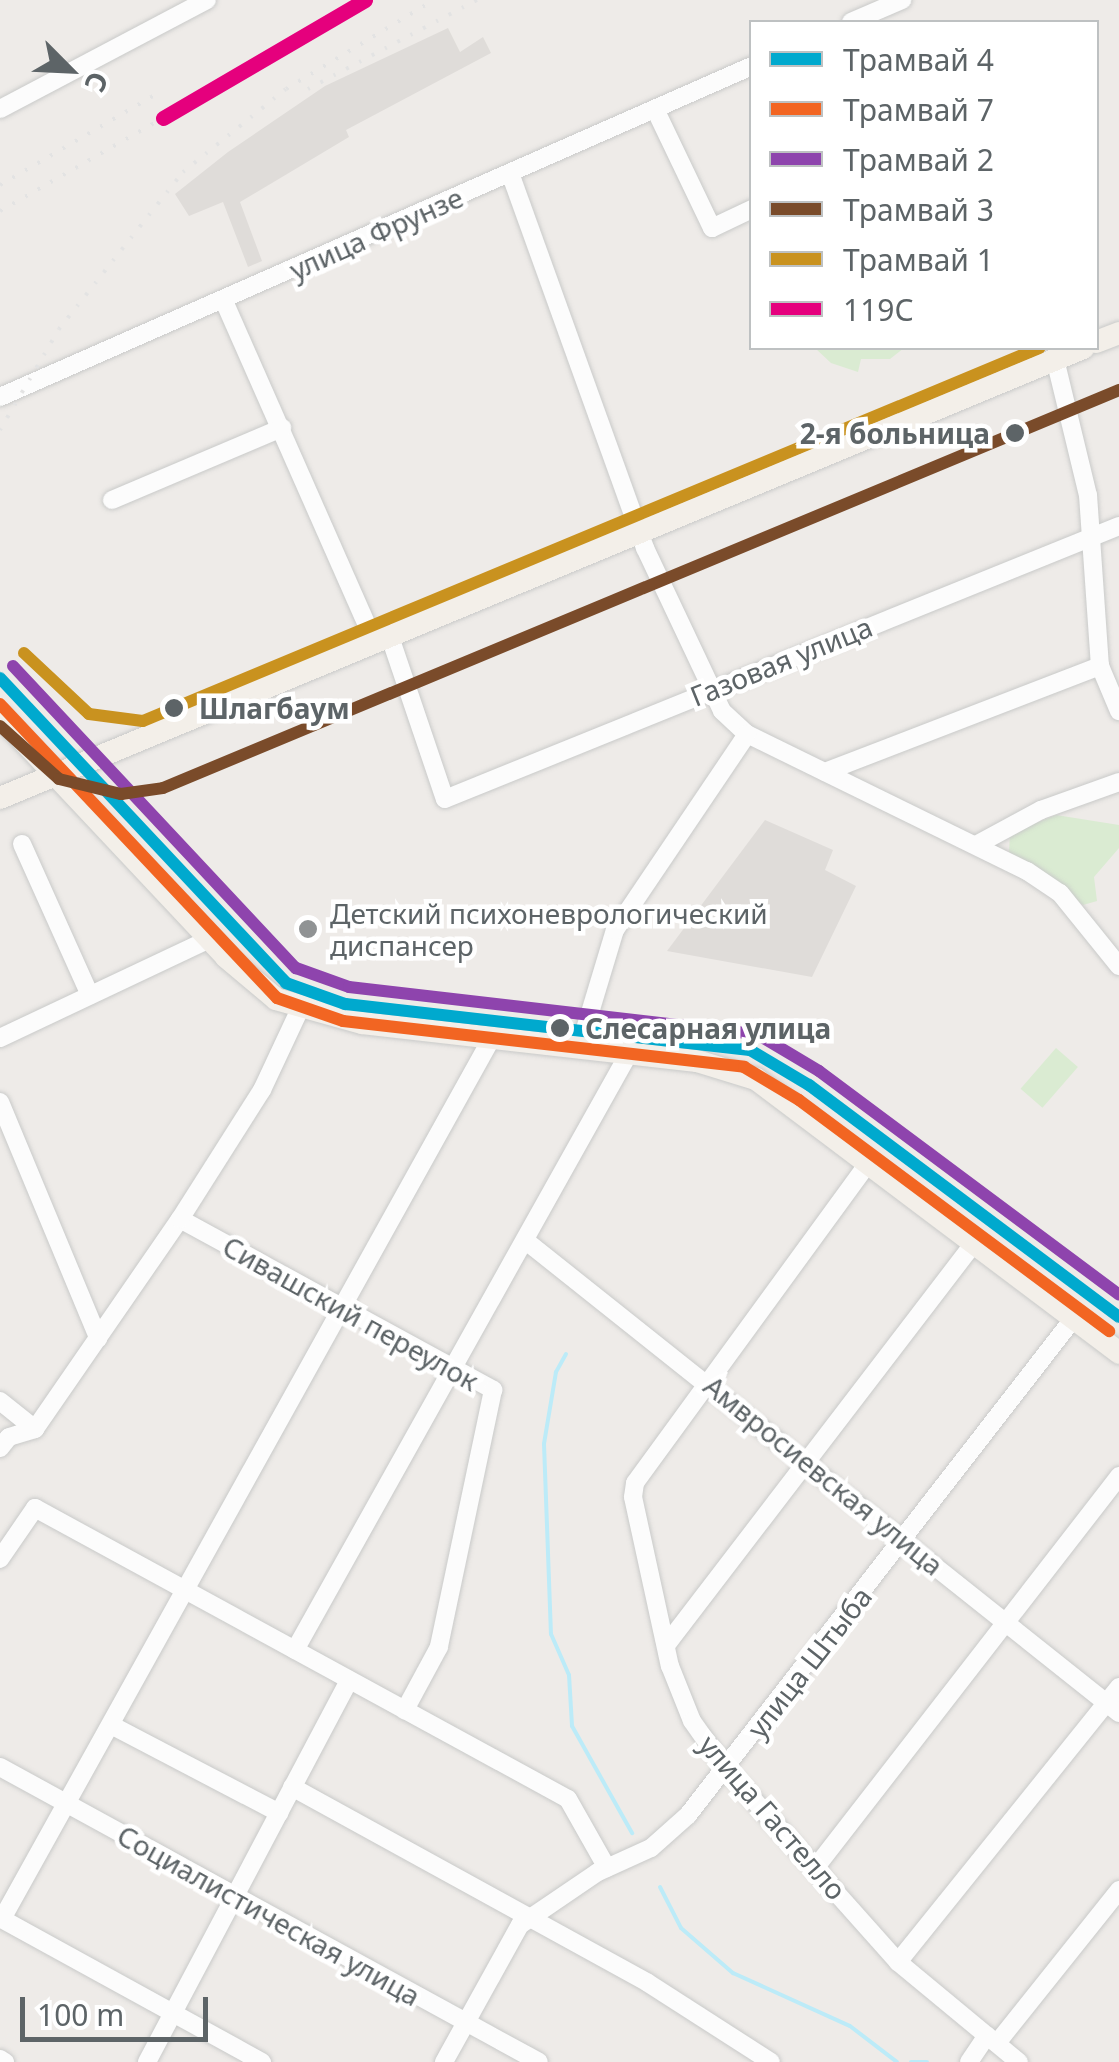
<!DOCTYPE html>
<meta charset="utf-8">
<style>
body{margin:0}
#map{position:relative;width:1119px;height:2062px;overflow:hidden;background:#eeebe8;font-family:"Noto Sans",sans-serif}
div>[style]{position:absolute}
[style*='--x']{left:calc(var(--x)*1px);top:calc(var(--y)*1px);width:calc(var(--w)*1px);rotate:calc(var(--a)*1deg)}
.industrial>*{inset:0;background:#dfdcd9}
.green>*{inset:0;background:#daebd2;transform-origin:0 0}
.stream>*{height:4px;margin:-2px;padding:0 2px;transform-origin:2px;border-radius:2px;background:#bcebf8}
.roads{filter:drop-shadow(0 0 2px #c9cac9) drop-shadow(0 0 2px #c9cac9)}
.minor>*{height:18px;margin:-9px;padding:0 9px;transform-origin:9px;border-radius:9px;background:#fcfcfc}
.major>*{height:22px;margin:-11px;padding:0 11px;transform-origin:11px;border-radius:11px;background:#f3efe9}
.rail>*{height:4px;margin-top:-2px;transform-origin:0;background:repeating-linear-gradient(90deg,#e3e3e3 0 2.5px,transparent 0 14.5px)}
.rail-1>*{height:15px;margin:-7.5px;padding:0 7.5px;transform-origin:7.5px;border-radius:7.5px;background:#e5007d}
.tram-1>*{height:12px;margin:-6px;padding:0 6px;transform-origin:6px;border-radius:6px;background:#00a9ce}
.tram-2>*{height:12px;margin:-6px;padding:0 6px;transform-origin:6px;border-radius:6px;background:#f26522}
.tram-3>*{height:12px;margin:-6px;padding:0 6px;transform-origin:6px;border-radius:6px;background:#8e44ad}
.tram-4>*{height:12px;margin:-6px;padding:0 6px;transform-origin:6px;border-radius:6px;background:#7a4b2a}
.tram-5>*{height:12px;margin:-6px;padding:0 6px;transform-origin:6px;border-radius:6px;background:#c9921f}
.dots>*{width:28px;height:28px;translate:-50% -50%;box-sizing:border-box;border:5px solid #fff;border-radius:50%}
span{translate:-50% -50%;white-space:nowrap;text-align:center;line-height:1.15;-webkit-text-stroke:9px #fff;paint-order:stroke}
.street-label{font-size:28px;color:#5d6467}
.stop-label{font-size:28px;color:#5d6467;font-weight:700}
.right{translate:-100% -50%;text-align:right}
.left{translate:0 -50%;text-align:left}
.poi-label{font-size:28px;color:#5d6467}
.legend{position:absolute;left:749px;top:20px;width:350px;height:330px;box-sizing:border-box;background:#fff;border:2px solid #bec1c2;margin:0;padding:12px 18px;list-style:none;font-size:30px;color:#5d6467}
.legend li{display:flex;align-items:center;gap:20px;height:50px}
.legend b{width:50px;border:2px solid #bec1c2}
.north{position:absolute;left:20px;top:20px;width:100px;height:100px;-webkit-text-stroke:8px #fff;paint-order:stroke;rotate:114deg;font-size:28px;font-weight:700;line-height:40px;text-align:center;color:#5d6467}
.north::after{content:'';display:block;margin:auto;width:35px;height:45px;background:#5d6467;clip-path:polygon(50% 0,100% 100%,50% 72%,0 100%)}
.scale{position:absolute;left:20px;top:1997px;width:188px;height:45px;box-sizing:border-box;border:5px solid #5d6467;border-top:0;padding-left:12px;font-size:30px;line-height:35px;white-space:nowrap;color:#5d6467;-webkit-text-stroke:8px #fff;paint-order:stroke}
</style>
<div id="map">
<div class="industrial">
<div style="clip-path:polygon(448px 28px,460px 52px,483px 37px,491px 53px,346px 130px,349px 137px,240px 202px,262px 261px,248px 267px,223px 202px,189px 216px,175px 194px,228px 152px,325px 86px)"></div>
<div style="clip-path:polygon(765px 820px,833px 850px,825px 870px,856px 886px,812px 977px,667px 951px)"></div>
</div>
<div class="green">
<div style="clip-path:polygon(815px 348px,904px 348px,890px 359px,861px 359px,858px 372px,831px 363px)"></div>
<div style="clip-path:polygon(1056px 815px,1119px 825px,1119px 848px,1094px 877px,1097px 901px,1083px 905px,1009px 853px,1010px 833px)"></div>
<div style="left:1056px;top:1048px;width:29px;height:54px;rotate:41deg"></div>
</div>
<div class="stream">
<div style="--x:566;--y:1354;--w:21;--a:119"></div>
<div style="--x:556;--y:1372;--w:73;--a:99.5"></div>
<div style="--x:544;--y:1444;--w:190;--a:87.9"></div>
<div style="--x:551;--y:1634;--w:45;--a:66.3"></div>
<div style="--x:569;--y:1675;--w:51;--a:86.6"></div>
<div style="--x:572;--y:1726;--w:123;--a:60.7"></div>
<div style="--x:660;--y:1887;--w:46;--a:62.9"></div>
<div style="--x:681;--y:1928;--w:69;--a:40.9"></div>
<div style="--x:733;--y:1973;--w:128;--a:24.4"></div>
<div style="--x:850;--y:2026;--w:59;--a:37.5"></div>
<div style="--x:911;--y:2062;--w:16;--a:0"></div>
</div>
<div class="roads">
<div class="minor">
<div style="--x:851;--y:22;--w:56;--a:-23.3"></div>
<div style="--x:0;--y:109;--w:234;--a:-27.8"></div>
<div style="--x:655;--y:109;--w:132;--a:64.4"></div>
<div style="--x:712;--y:228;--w:44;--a:-25.4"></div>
<div style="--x:510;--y:173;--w:399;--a:70.2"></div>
<div style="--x:645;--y:548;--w:180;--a:64.7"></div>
<div style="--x:722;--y:711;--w:34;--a:43"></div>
<div style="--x:747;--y:734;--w:312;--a:26.1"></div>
<div style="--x:1027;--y:871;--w:40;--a:34"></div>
<div style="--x:1060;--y:893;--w:94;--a:51.1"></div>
<div style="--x:224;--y:301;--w:372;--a:66.2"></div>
<div style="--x:1055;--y:359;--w:140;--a:76.4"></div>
<div style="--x:1088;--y:495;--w:171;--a:86"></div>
<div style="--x:1100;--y:666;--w:49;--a:67.1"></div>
<div style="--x:0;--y:397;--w:822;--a:-23.76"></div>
<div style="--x:112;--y:500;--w:185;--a:-23"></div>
<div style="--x:389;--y:634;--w:174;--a:71.3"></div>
<div style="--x:445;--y:799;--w:727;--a:-22.05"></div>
<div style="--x:825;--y:772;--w:295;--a:-21.1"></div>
<div style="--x:22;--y:844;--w:166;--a:65.8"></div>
<div style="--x:978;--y:844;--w:72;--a:-28.4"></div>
<div style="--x:1041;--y:810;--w:83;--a:-19.7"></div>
<div style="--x:0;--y:1038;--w:231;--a:-25.3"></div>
<div style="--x:579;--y:1049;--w:124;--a:-73.2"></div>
<div style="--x:615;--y:930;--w:236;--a:-56"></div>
<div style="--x:0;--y:1102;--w:256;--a:67.4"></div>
<div style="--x:869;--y:1162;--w:397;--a:126.1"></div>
<div style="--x:635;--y:1483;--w:14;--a:98"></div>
<div style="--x:633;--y:1497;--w:173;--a:77.7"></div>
<div style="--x:670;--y:1666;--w:59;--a:68.2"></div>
<div style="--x:692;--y:1721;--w:59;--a:54.7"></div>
<div style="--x:726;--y:1769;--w:259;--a:48.3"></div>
<div style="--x:898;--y:1962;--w:157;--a:39.6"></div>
<div style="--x:180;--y:1219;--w:357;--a:28.6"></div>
<div style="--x:493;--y:1390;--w:263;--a:101.9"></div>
<div style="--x:439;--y:1647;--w:72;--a:118.4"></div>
<div style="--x:526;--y:1241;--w:758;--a:38.52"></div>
<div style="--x:0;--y:1401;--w:45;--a:38.7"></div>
<div style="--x:0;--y:1448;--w:14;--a:-51"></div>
<div style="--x:9;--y:1437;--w:27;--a:-17"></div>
<div style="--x:35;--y:1429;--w:255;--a:-55.4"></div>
<div style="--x:180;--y:1219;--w:153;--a:-57.6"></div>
<div style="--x:262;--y:1090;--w:89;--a:-64.9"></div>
<div style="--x:0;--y:1559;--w:62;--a:-55.5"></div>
<div style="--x:35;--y:1508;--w:607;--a:28.63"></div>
<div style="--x:568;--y:1799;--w:79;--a:60.5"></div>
<div style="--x:667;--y:1644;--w:505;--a:-52.56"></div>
<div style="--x:295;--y:1650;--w:684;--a:-60.77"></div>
<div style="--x:111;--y:1725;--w:190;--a:27.6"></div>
<div style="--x:0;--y:1767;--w:614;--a:28.69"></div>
<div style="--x:292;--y:1787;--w:406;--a:28.8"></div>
<div style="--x:648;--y:1983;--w:146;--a:32.7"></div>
<div style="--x:816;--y:1867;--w:495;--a:-52.2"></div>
<div style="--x:0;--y:1918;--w:299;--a:28.8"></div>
<div style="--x:2;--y:1919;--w:1005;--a:-60.93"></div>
<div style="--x:898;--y:1962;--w:353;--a:-51.2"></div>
<div style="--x:997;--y:2043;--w:196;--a:-51.4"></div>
<div style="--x:0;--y:2059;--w:6;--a:31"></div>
<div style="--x:147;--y:2062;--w:432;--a:-62.1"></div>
<div style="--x:444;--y:2062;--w:157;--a:-61"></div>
<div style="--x:520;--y:1925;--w:94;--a:-34.2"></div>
<div style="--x:598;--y:1872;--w:58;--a:-24.4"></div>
<div style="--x:651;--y:1848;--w:50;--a:-41.7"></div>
<div style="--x:688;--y:1815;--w:628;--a:-52.18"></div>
<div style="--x:969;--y:2062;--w:32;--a:-56"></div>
</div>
<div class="major">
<div style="--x:1096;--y:342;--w:25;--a:-21"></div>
<div style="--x:0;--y:716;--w:330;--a:46.8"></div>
<div style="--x:226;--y:957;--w:65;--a:40"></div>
<div style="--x:276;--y:999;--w:89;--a:15.6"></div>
<div style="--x:362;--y:1023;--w:337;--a:6.5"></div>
<div style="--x:697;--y:1061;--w:62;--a:17"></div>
<div style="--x:756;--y:1079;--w:455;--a:37"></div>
<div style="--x:0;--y:798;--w:1173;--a:-22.56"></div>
</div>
</div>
<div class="rail">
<div style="--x:308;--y:89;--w:191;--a:-27.8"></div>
<div style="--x:0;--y:185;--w:177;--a:-30.2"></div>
<div style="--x:0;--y:211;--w:188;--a:-29.7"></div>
<div style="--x:0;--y:430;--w:117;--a:-59.7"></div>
<div style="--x:59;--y:329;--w:200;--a:-51.7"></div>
<div style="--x:183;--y:172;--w:132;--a:-38.9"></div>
<div style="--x:286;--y:89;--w:173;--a:-31"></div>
</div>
<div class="rail-1">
<div style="--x:163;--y:118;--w:234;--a:-30.3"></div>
</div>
<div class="tram-1">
<div style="--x:0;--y:678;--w:418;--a:46.8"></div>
<div style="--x:286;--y:983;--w:63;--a:19.6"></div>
<div style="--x:345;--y:1004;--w:408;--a:6.5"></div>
<div style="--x:750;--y:1050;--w:69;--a:30.7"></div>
<div style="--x:809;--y:1085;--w:387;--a:36.8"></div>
</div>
<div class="tram-2">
<div style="--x:0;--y:704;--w:404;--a:46.7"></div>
<div style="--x:277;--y:998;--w:70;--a:19.2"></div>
<div style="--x:343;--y:1021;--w:404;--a:6.5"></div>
<div style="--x:744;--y:1067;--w:64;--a:31"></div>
<div style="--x:799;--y:1100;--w:387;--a:36.7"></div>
</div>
<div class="tram-3">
<div style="--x:13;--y:666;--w:414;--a:46.9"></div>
<div style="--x:296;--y:968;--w:56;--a:19.7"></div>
<div style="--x:349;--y:987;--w:411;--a:6.6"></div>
<div style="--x:757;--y:1034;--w:72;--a:30.8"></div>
<div style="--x:819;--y:1071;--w:374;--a:36.7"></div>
</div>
<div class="tram-4">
<div style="--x:0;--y:726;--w:79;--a:41.9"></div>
<div style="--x:59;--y:779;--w:64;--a:13.6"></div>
<div style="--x:121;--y:794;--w:42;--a:-8.1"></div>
<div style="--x:163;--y:788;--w:1036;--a:-22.6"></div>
</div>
<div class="tram-5">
<div style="--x:24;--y:653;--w:89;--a:43.2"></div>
<div style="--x:89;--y:714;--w:54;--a:7.4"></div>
<div style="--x:143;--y:721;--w:971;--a:-22.6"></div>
</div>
<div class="dots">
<div style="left:1015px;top:433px;background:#5d6467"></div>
<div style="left:174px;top:708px;background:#5d6467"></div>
<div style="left:308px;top:929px;background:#909394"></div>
<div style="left:560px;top:1028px;background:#5d6467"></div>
</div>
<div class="street-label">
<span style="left:376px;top:233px;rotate:-24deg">улица Фрунзе</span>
<span style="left:781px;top:661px;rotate:-22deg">Газовая улица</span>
<span style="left:351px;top:1313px;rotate:29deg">Сивашский переулок</span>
<span style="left:824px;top:1475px;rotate:39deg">Амвросиевская улица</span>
<span style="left:809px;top:1662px;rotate:-52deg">улица Штыба</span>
<span style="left:773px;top:1817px;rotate:49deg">улица Гастелло</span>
<span style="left:269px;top:1915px;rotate:29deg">Социалистическая улица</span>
</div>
<div class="stop-label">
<span class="right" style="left:990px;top:433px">2-я больница</span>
<span class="left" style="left:199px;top:708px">Шлагбаум</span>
<span class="left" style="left:585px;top:1028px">Слесарная улица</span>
</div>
<div class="poi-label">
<span class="left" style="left:330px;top:929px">Детский психоневрологический<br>диспансер</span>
</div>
<ul class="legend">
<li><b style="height:12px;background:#00a9ce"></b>Трамвай 4</li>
<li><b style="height:12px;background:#f26522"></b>Трамвай 7</li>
<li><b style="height:12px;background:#8e44ad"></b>Трамвай 2</li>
<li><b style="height:12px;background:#7a4b2a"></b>Трамвай 3</li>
<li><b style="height:12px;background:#c9921f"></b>Трамвай 1</li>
<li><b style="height:12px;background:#e5007d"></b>119С</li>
</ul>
<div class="north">С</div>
<div class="scale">100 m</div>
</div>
